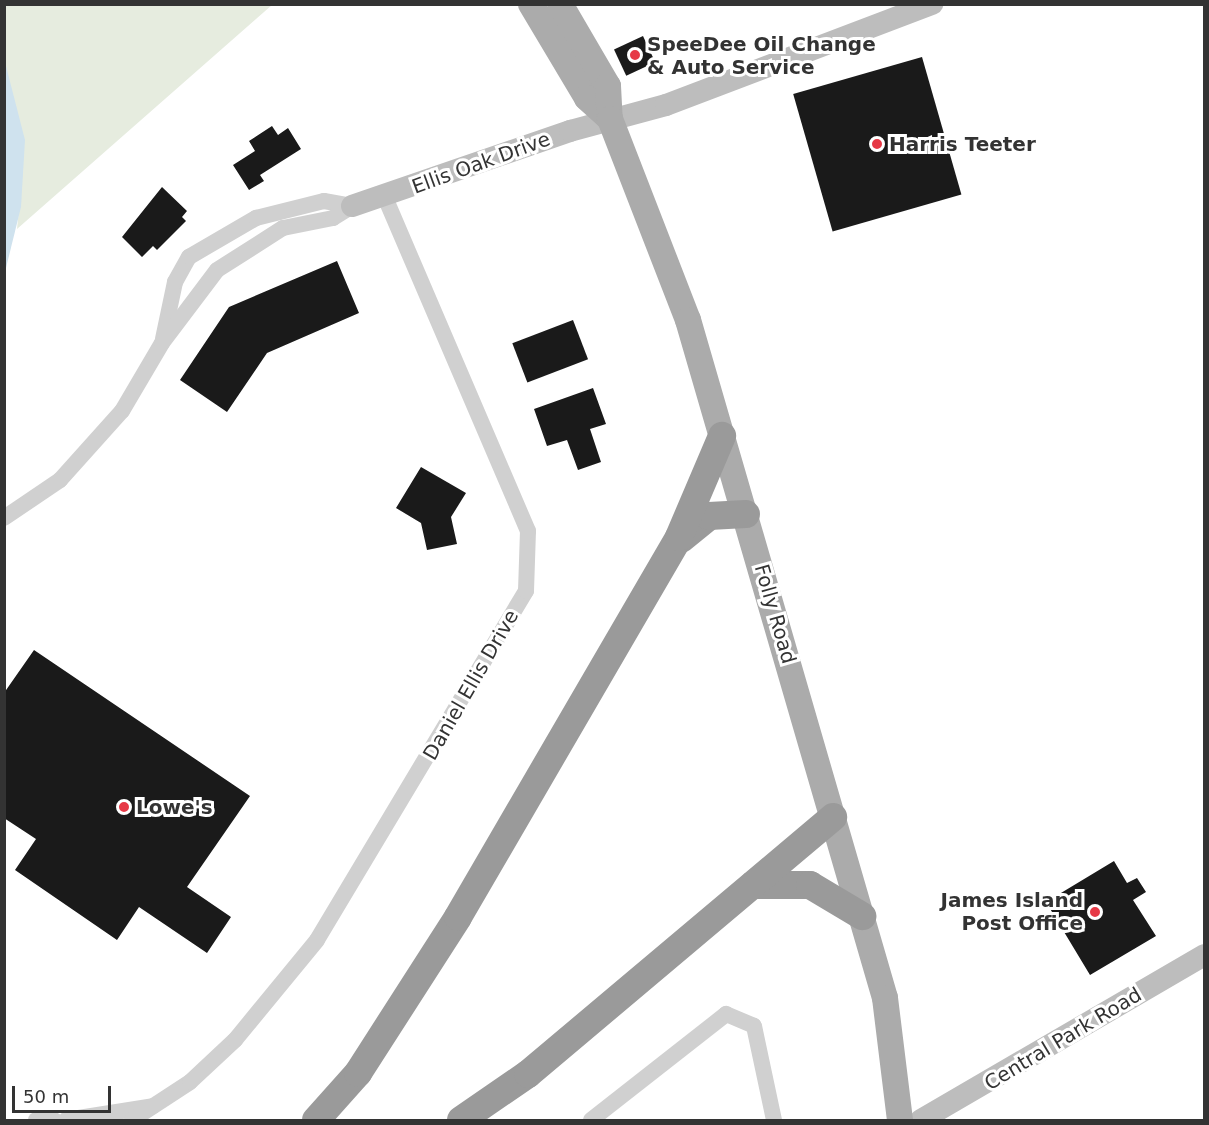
<!DOCTYPE html>
<style>
body{margin:0}
#map{position:relative;width:1209px;height:1125px;overflow:hidden;background:#fff;font-family:"DejaVu Sans",sans-serif}
div>[style]{position:absolute}
[style*='--x']{left:calc(var(--x)*1px);top:calc(var(--y)*1px);width:calc(var(--w)*1px);rotate:calc(var(--a)*1deg)}
.green>*{inset:0;background:#e6ecdf}
.water>*{inset:0;background:#cfe2ee}
.building>*{inset:0;background:#1a1a1a;transform-origin:0 0}
.street>*{height:16px;margin:-8px;padding:0 8px;transform-origin:8px;border-radius:8px;background:#d0d0d0}
.secondary>*{height:22px;margin:-11px;padding:0 11px;transform-origin:11px;border-radius:11px;background:#bdbdbd}
.primary>*{height:26px;margin:-13px;padding:0 13px;transform-origin:13px;border-radius:13px;background:#ababab}
.highway>*{height:28px;margin:-14px;padding:0 14px;transform-origin:14px;border-radius:14px;background:#9a9a9a}
.dots>*{width:16px;height:16px;translate:-50% -50%;box-sizing:border-box;border:3px solid #fff;border-radius:50%}
span{translate:-50% -50%;white-space:nowrap;text-align:center;line-height:1.15;-webkit-text-stroke:6px #fff;paint-order:stroke}
.poi-label{font-size:20px;color:#333;font-weight:700}
.left{translate:0 -50%;text-align:left}
.right{translate:-100% -50%;text-align:right}
.street-label{font-size:20px;color:#333}
.frame{position:absolute;inset:0;border:6px solid #333;pointer-events:none}
.scale{position:absolute;left:12px;top:1086px;width:99px;height:27px;box-sizing:border-box;border:3px solid #333;border-top:0;padding-left:8px;font-size:18px;line-height:21px;white-space:nowrap;color:#333;-webkit-text-stroke:4px #fff;paint-order:stroke}
</style>
<div id="map">
<div class="green">
<div style="clip-path:polygon(4px 5px,272px 5px,17px 229px,22px 179px,5px 69px)"></div>
</div>
<div class="water">
<div style="clip-path:polygon(5px 62px,25px 140px,21px 207px,5px 272px)"></div>
</div>
<div class="building">
<div style="left:643px;top:36px;width:29px;height:32px;rotate:65deg"></div>
<div style="left:922px;top:57px;width:143px;height:134px;rotate:74deg"></div>
<div style="clip-path:polygon(272px 126px,278px 135px,288px 128px,301px 149px,260px 175px,264px 181px,249px 190px,233px 165px,255px 151px,249px 141px)"></div>
<div style="clip-path:polygon(162px 187px,187px 211px,182px 217px,186px 221px,157px 250px,153px 246px,142px 257px,122px 237px)"></div>
<div style="clip-path:polygon(337px 261px,359px 313px,267px 353px,227px 412px,180px 380px,229px 307px)"></div>
<div style="left:573px;top:320px;width:42px;height:65px;rotate:69deg"></div>
<div style="clip-path:polygon(593px 388px,606px 424px,590px 429px,601px 462px,578px 470px,567px 440px,547px 446px,534px 409px)"></div>
<div style="clip-path:polygon(421px 467px,466px 493px,451px 517px,457px 544px,427px 550px,421px 523px,396px 508px)"></div>
<div style="clip-path:polygon(34px 650px,250px 796px,187px 887px,231px 917px,207px 953px,139px 907px,117px 940px,15px 870px,36px 839px,4px 818px,4px 693px)"></div>
<div style="clip-path:polygon(1114px 861px,1127px 883px,1137px 878px,1146px 892px,1133px 900px,1156px 936px,1090px 975px,1046px 902px)"></div>
</div>
<div class="street">
<div style="--x:163;--y:339;--w:58;--a:-78.1"></div>
<div style="--x:175;--y:282;--w:29;--a:-61"></div>
<div style="--x:189;--y:257;--w:78;--a:-30.2"></div>
<div style="--x:256;--y:218;--w:70;--a:-14"></div>
<div style="--x:324;--y:201;--w:28;--a:10"></div>
<div style="--x:4;--y:518;--w:68;--a:-34.2"></div>
<div style="--x:60;--y:480;--w:93;--a:-48.1"></div>
<div style="--x:122;--y:411;--w:79;--a:-59.5"></div>
<div style="--x:162;--y:343;--w:91;--a:-53"></div>
<div style="--x:217;--y:270;--w:78;--a:-32.5"></div>
<div style="--x:283;--y:228;--w:51;--a:-11.3"></div>
<div style="--x:333;--y:218;--w:22;--a:-32"></div>
<div style="--x:36;--y:1120;--w:18;--a:0"></div>
<div style="--x:66;--y:1120;--w:88;--a:-9.1"></div>
<div style="--x:132;--y:1120;--w:69;--a:-33.2"></div>
<div style="--x:190;--y:1082;--w:62;--a:-43"></div>
<div style="--x:235;--y:1040;--w:129;--a:-50.6"></div>
<div style="--x:317;--y:940;--w:407;--a:-59.1"></div>
<div style="--x:526;--y:591;--w:60;--a:-88.1"></div>
<div style="--x:528;--y:531;--w:362;--a:-113.2"></div>
<div style="--x:591;--y:1120;--w:172;--a:-38.1"></div>
<div style="--x:726;--y:1014;--w:30;--a:23"></div>
<div style="--x:754;--y:1026;--w:96;--a:78"></div>
</div>
<div class="secondary">
<div style="--x:352;--y:206;--w:231;--a:-19"></div>
<div style="--x:570;--y:131;--w:99;--a:-15.2"></div>
<div style="--x:666;--y:105;--w:285;--a:-20.8"></div>
<div style="--x:921;--y:1120;--w:328;--a:-30.2"></div>
</div>
<div class="primary">
<div style="--x:531;--y:4;--w:109;--a:59.2"></div>
<div style="--x:587;--y:98;--w:31;--a:42"></div>
<div style="--x:560;--y:4;--w:95;--a:59.7"></div>
<div style="--x:608;--y:86;--w:33;--a:87"></div>
<div style="--x:610;--y:119;--w:216;--a:68.8"></div>
<div style="--x:688;--y:320;--w:706;--a:73.8"></div>
<div style="--x:885;--y:998;--w:123;--a:83"></div>
</div>
<div class="highway">
<div style="--x:681;--y:539;--w:36;--a:-39"></div>
<div style="--x:709;--y:516;--w:37;--a:-3"></div>
<div style="--x:753;--y:885;--w:57;--a:0"></div>
<div style="--x:810;--y:885;--w:61;--a:30.8"></div>
<div style="--x:316;--y:1120;--w:63;--a:-48.2"></div>
<div style="--x:358;--y:1073;--w:185;--a:-57.3"></div>
<div style="--x:458;--y:917;--w:440;--a:-59.8"></div>
<div style="--x:679;--y:537;--w:110;--a:-66.9"></div>
<div style="--x:461;--y:1120;--w:81;--a:-34.5"></div>
<div style="--x:528;--y:1074;--w:399;--a:-40.1"></div>
</div>
<div class="dots">
<div style="left:635px;top:55px;background:#e63946"></div>
<div style="left:877px;top:144px;background:#e63946"></div>
<div style="left:124px;top:807px;background:#e63946"></div>
<div style="left:1095px;top:912px;background:#e63946"></div>
</div>
<div class="poi-label">
<span class="left" style="left:647px;top:56px">SpeeDee Oil Change<br>&amp; Auto Service</span>
<span class="left" style="left:889px;top:144px">Harris Teeter</span>
<span class="left" style="left:136px;top:807px">Lowe's</span>
<span class="right" style="left:1083px;top:912px">James Island<br>Post Office</span>
</div>
<div class="street-label">
<span style="left:481px;top:163px;rotate:-20deg">Ellis Oak Drive</span>
<span style="left:775px;top:614px;rotate:74deg">Folly Road</span>
<span style="left:471px;top:685px;rotate:-60deg">Daniel Ellis Drive</span>
<span style="left:1063px;top:1039px;rotate:-31deg">Central Park Road</span>
</div>
<div class="frame"></div>
<div class="scale">50 m</div>
</div>
